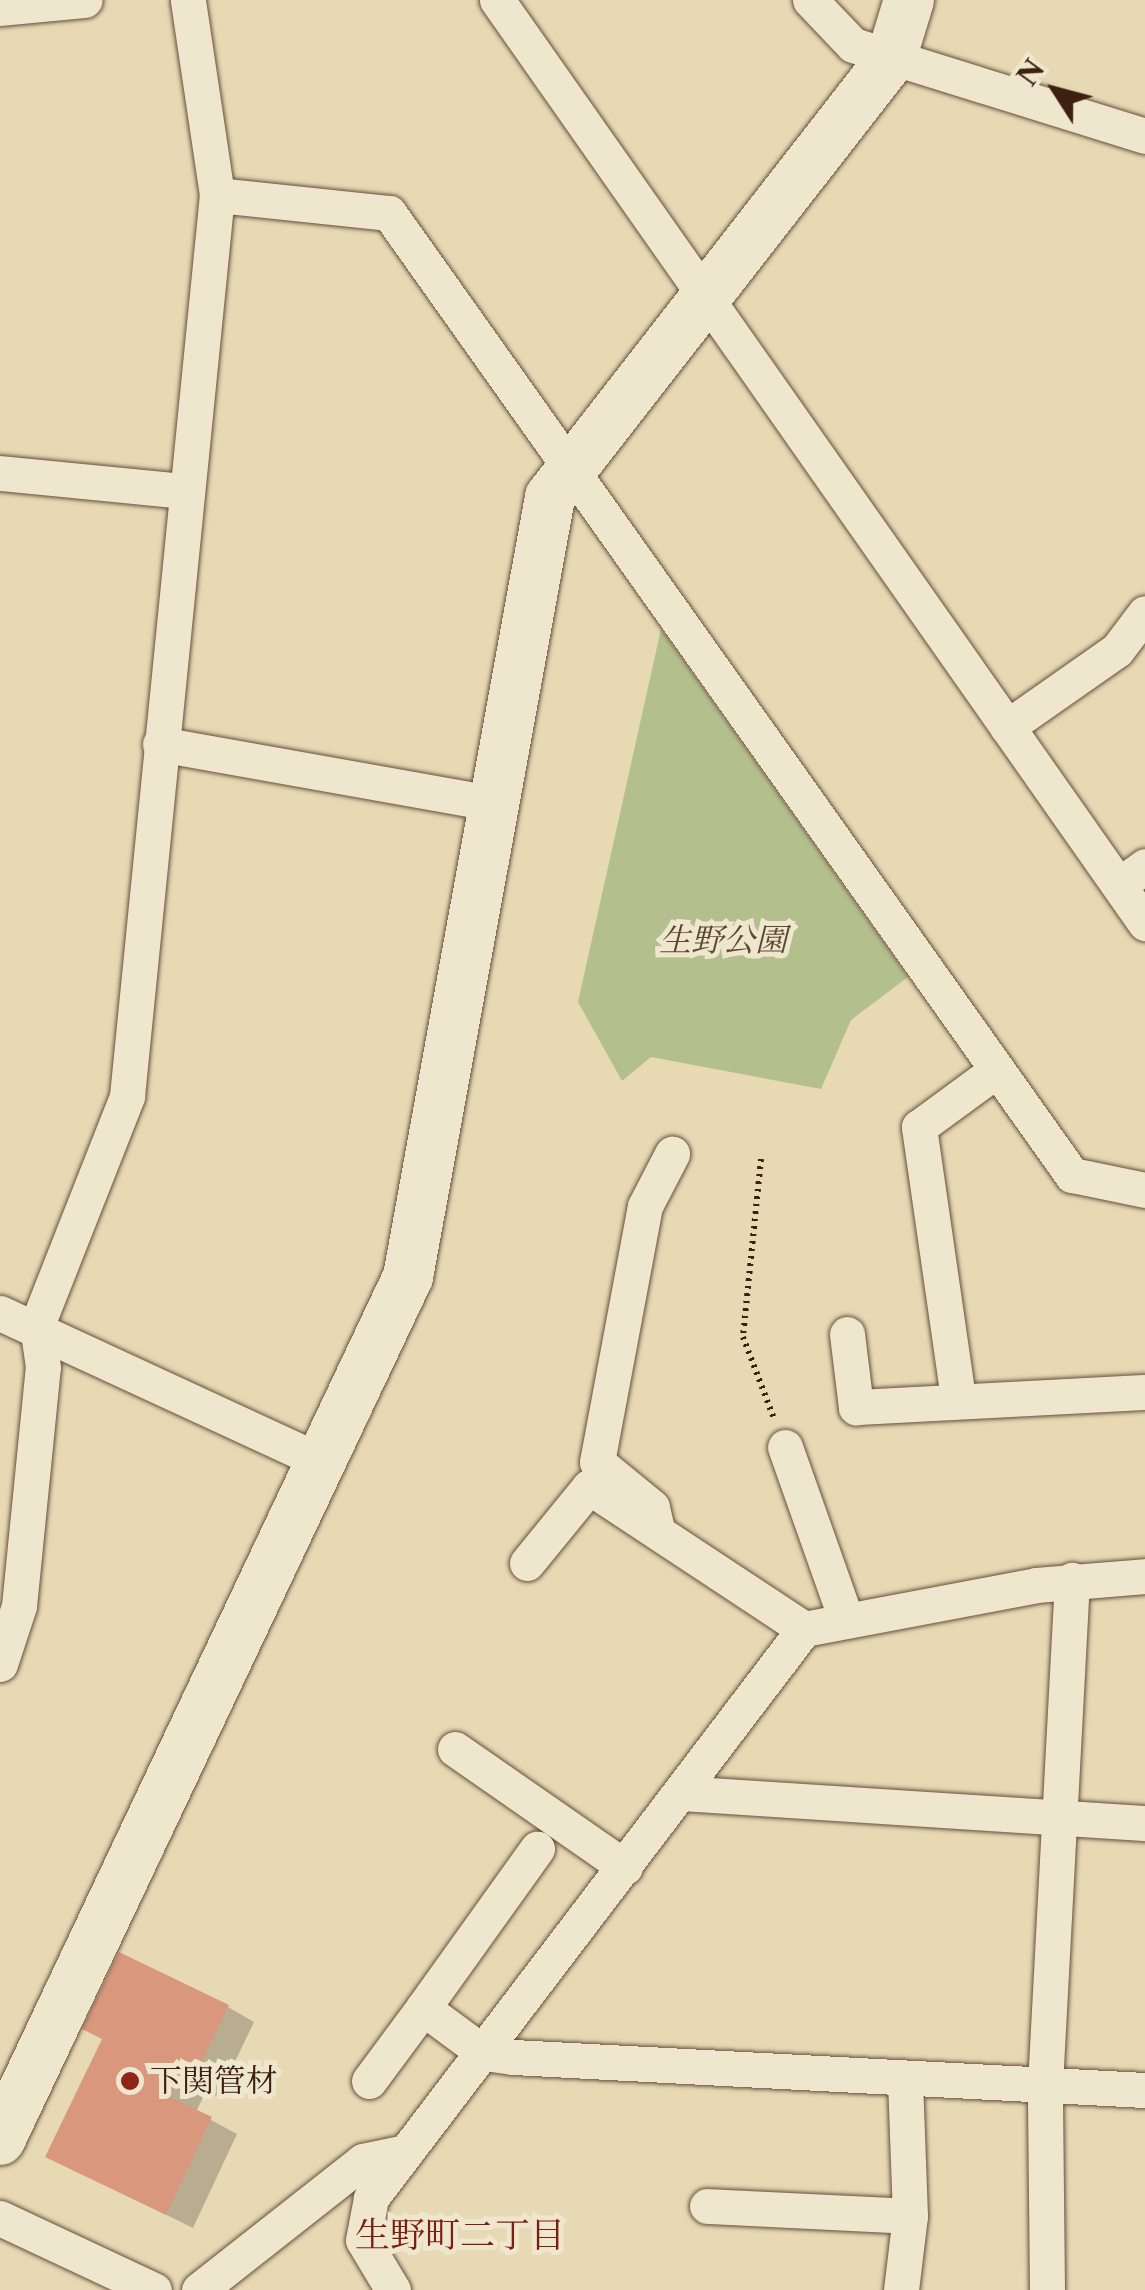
<!DOCTYPE html>
<meta charset="utf-8">
<style>
body{margin:0}
#map{position:relative;width:1145px;height:2290px;overflow:hidden;background:#e7d9b4;font-family:"Libre Caslon Text","Noto Serif JP",serif}
div>[style]{position:absolute}
[style*='--x']{left:calc(var(--x)*1px);top:calc(var(--y)*1px);width:calc(var(--w)*1px);rotate:calc(var(--a)*1deg)}
.green>*{inset:0;background:#b4bf8e}
.shadow>*{inset:0;background:#0003}
.building>*{inset:0;background:#d9987d}
.path>*{height:6px;margin-top:-3px;transform-origin:0;background:repeating-linear-gradient(90deg,#3e2013 0 2.5px,transparent 0 7.5px)}
.roads{filter:drop-shadow(0 0 2px #684e3b) drop-shadow(0 0 2px #684e3b)}
.street>*{height:35px;margin:-17.5px;padding:0 17.5px;transform-origin:17.5px;border-radius:17.5px;background:#efe6ce}
.secondary>*{height:50px;margin:-25px;padding:0 25px;transform-origin:25px;border-radius:25px;background:#efe6ce}
.dots>*{width:28px;height:28px;translate:-50% -50%;box-sizing:border-box;border:5px solid #efe6ce;border-radius:50%}
span{translate:-50% -50%;white-space:nowrap;text-align:center;line-height:1.15;-webkit-text-stroke:10px #efe6ce;paint-order:stroke}
.park-label{font-size:32px;color:#5c4832;font-style:italic}
.poi-label{font-size:32px;color:#3e2013}
.left{translate:0 -50%;text-align:left}
.neighbourhood-label{font-size:35px;color:#7a1f14}
.north{position:absolute;left:1005px;top:40px;width:100px;height:100px;-webkit-text-stroke:8px #efe6ce;paint-order:stroke;rotate:306deg;font-size:28px;font-weight:700;line-height:40px;text-align:center;color:#3e2013}
.north::after{content:'';display:block;margin:auto;width:35px;height:45px;background:#3e2013;clip-path:polygon(50% 0,100% 100%,50% 72%,0 100%)}
</style>
<div id="map">
<div class="green">
<div style="clip-path:polygon(661px 629px,908px 977px,851px 1020px,821px 1089px,651px 1057px,622px 1081px,578px 1002px)"></div>
</div>
<div class="shadow">
<div style="clip-path:polygon(228px 2007px,254px 2022px,218px 2097px,206px 2091px,196px 2112px,237px 2134px,193px 2228px,48px 2156px)"></div>
</div>
<div class="building">
<div style="clip-path:polygon(119px 1952px,229px 2005px,191px 2084px,179px 2078px,170px 2097px,212px 2117px,166px 2215px,45px 2157px,102px 2039px,82px 2029px)"></div>
</div>
<div class="path">
<div style="--x:761;--y:1159;--w:179;--a:95.8"></div>
<div style="--x:743;--y:1337;--w:85;--a:69.2"></div>
</div>
<div class="roads">
<div class="street">
<div style="--x:497;--y:0;--w:1128;--a:54.93"></div>
<div style="--x:810;--y:0;--w:62;--a:46.3"></div>
<div style="--x:853;--y:45;--w:306;--a:17.3"></div>
<div style="--x:0;--y:8;--w:85;--a:-5.4"></div>
<div style="--x:217;--y:195;--w:173;--a:6"></div>
<div style="--x:389;--y:213;--w:1180;--a:54.63"></div>
<div style="--x:1072;--y:1175;--w:75;--a:11.6"></div>
<div style="--x:0;--y:473;--w:184;--a:5.6"></div>
<div style="--x:1007;--y:727;--w:134;--a:-35"></div>
<div style="--x:1117;--y:650;--w:46;--a:-52.9"></div>
<div style="--x:160;--y:744;--w:336;--a:10.1"></div>
<div style="--x:1119;--y:885;--w:32;--a:-36"></div>
<div style="--x:0;--y:1313;--w:356;--a:24.8"></div>
<div style="--x:847;--y:1334;--w:74;--a:83"></div>
<div style="--x:856;--y:1407;--w:289;--a:-3"></div>
<div style="--x:958;--y:1398;--w:274;--a:-98.2"></div>
<div style="--x:919;--y:1127;--w:97;--a:-36.2"></div>
<div style="--x:785;--y:1447;--w:182;--a:70.5"></div>
<div style="--x:656;--y:1525;--w:18;--a:-103"></div>
<div style="--x:652;--y:1507;--w:71;--a:-140.7"></div>
<div style="--x:597;--y:1462;--w:260;--a:-79.4"></div>
<div style="--x:645;--y:1206;--w:59;--a:-62.6"></div>
<div style="--x:527;--y:1563;--w:98;--a:-50.8"></div>
<div style="--x:589;--y:1487;--w:258;--a:33.4"></div>
<div style="--x:0;--y:1664;--w:61;--a:-71.9"></div>
<div style="--x:19;--y:1606;--w:240;--a:-84.3"></div>
<div style="--x:43;--y:1367;--w:42;--a:-98.1"></div>
<div style="--x:37;--y:1325;--w:246;--a:-68.5"></div>
<div style="--x:127;--y:1096;--w:905;--a:-84.3"></div>
<div style="--x:217;--y:195;--w:197;--a:-98.5"></div>
<div style="--x:455;--y:1749;--w:207;--a:34.8"></div>
<div style="--x:680;--y:1793;--w:466;--a:3.7"></div>
<div style="--x:423;--y:2008;--w:196;--a:-54.4"></div>
<div style="--x:369;--y:2081;--w:91;--a:-53.5"></div>
<div style="--x:423;--y:2008;--w:76;--a:36.4"></div>
<div style="--x:484;--y:2053;--w:29;--a:8"></div>
<div style="--x:513;--y:2057;--w:633;--a:2.99"></div>
<div style="--x:707;--y:2206;--w:203;--a:2.8"></div>
<div style="--x:0;--y:2218;--w:170;--a:25.1"></div>
<div style="--x:199;--y:2290;--w:209;--a:-38.2"></div>
<div style="--x:363;--y:2161;--w:44;--a:-11.8"></div>
<div style="--x:393;--y:2290;--w:58;--a:-121"></div>
<div style="--x:363;--y:2240;--w:43;--a:-79.2"></div>
<div style="--x:371;--y:2198;--w:715;--a:-52.73"></div>
<div style="--x:804;--y:1629;--w:236;--a:-10.7"></div>
<div style="--x:1036;--y:1585;--w:109;--a:-4.7"></div>
<div style="--x:901;--y:2290;--w:75;--a:-83.1"></div>
<div style="--x:910;--y:2216;--w:138;--a:-92.1"></div>
<div style="--x:1047;--y:2290;--w:205;--a:-90.6"></div>
<div style="--x:1045;--y:2085;--w:506;--a:-86.94"></div>
</div>
<div class="secondary">
<div style="--x:0;--y:2140;--w:955;--a:-64.7"></div>
<div style="--x:408;--y:1277;--w:793;--a:-79.68"></div>
<div style="--x:550;--y:497;--w:555;--a:-52.1"></div>
<div style="--x:891;--y:59;--w:62;--a:-73"></div>
</div>
</div>
<div class="dots">
<div style="left:130px;top:2081px;background:#8f2418"></div>
</div>
<div class="park-label">
<span style="left:723px;top:940px">生野公園</span>
</div>
<div class="poi-label">
<span class="left" style="left:150px;top:2081px">下関管材</span>
</div>
<div class="neighbourhood-label">
<span style="left:460px;top:2235px">生野町二丁目</span>
</div>
<div class="north">N</div>
</div>
